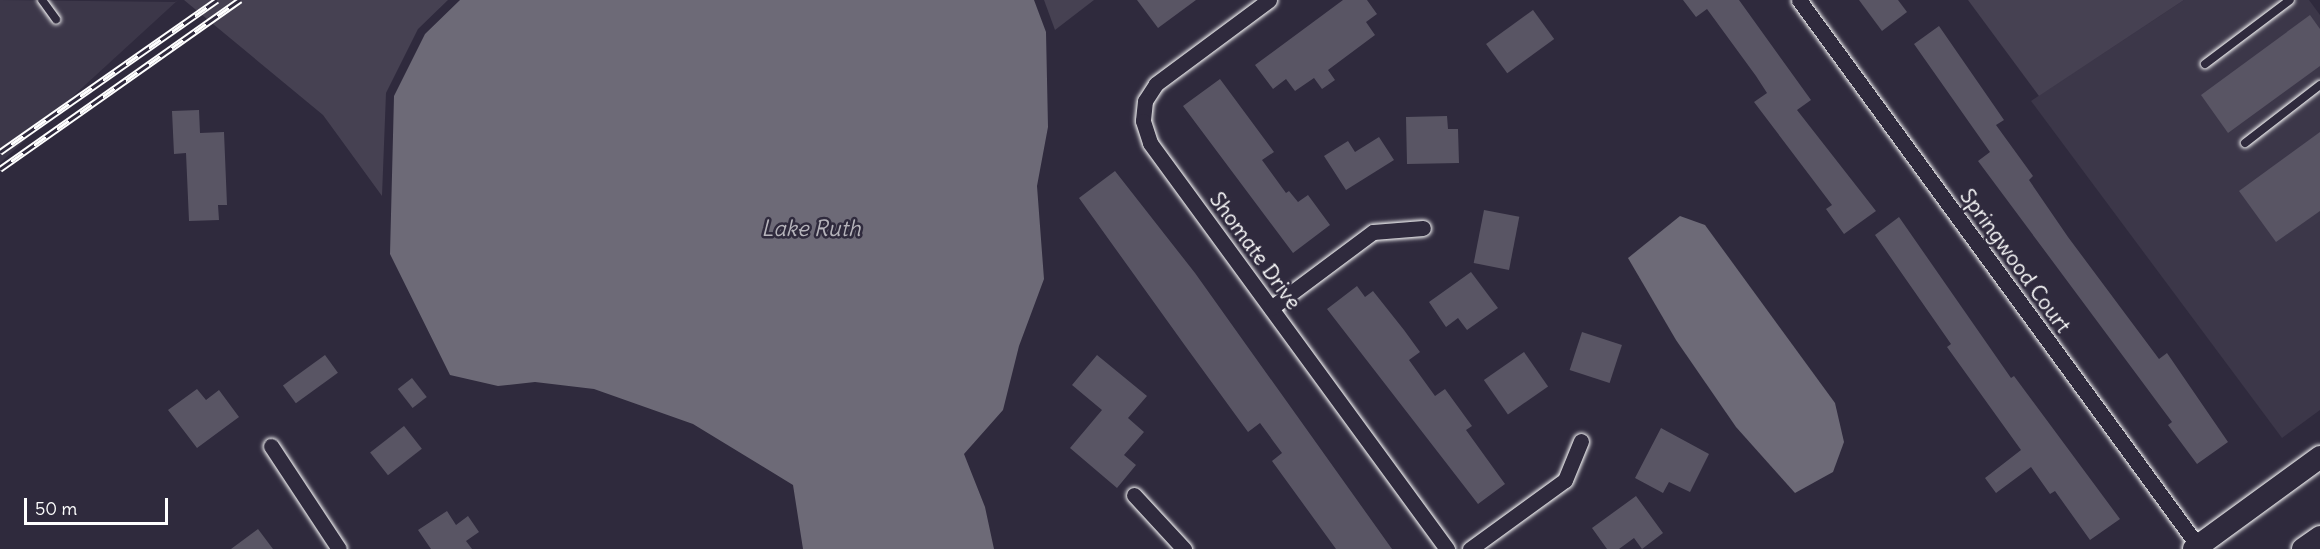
<!DOCTYPE html>
<style>
body{margin:0}
#map{position:relative;width:2320px;height:549px;overflow:hidden;background:#2f2a3d;font-family:Delius,sans-serif}
div>[style]{position:absolute}
[style*='--x']{left:calc(var(--x)*1px);top:calc(var(--y)*1px);width:calc(var(--w)*1px);rotate:calc(var(--a)*1deg)}
.built>*{inset:0;background:#3c3749}
.green>*{inset:0;background:#464152}
.water>*{inset:0;background:#6d6a77}
.building>*{inset:0;background:#595564;transform-origin:0 0}
.roads{filter:drop-shadow(0 0 2px #fff) drop-shadow(0 0 2px #fff)}
.lane>*{height:8px;margin:-4px;padding:0 4px;transform-origin:4px;border-radius:4px;background:#2f2a3d}
.street>*{height:15px;margin:-7.5px;padding:0 7.5px;transform-origin:7.5px;border-radius:7.5px;background:#2f2a3d}
.secondary>*{height:22px;margin:-11px;padding:0 11px;transform-origin:11px;border-radius:11px;background:#2f2a3d}
.rail>*{height:7px;margin-top:-3.5px;transform-origin:0;background:repeating-linear-gradient(90deg,#2f2a3d 0 14px,#fff 0 28px);box-sizing:border-box;border-block:2px solid #fff}
span{translate:-50% -50%;white-space:nowrap;text-align:center;line-height:1.15;-webkit-text-stroke:5px #2f2a3d;paint-order:stroke}
.street-label{font-size:21px;color:#fff}
.water-label{font-size:22px;color:#b6b4bb;font-style:italic}
.scale{position:absolute;left:24px;top:498px;width:144px;height:27px;box-sizing:border-box;border:3px solid #fff;border-top:0;padding-left:8px;font-size:18px;line-height:21px;white-space:nowrap;color:#fff;-webkit-text-stroke:4px #2f2a3d;paint-order:stroke}
</style>
<div id="map">
<div class="built">
<div style="clip-path:polygon(0 0,175px 2px,178px 0,0 163px)"></div>
<div style="clip-path:polygon(2184px 0,2309px 0,2320px 15px,2320px 410px,2282px 438px,2031px 101px)"></div>
</div>
<div class="green">
<div style="clip-path:polygon(184px 0,448px 0,418px 29px,386px 93px,382px 196px,323px 115px)"></div>
<div style="clip-path:polygon(1044px 0,1094px 0,1055px 30px)"></div>
<div style="clip-path:polygon(1968px 0,2184px 0,2039px 96px)"></div>
</div>
<div class="water">
<div style="clip-path:polygon(460px 0,1034px 0,1046px 32px,1048px 127px,1037px 186px,1044px 279px,1019px 346px,1003px 410px,964px 454px,985px 507px,994px 549px,803px 549px,793px 485px,693px 424px,594px 389px,535px 382px,498px 386px,450px 375px,390px 254px,394px 96px,425px 34px)"></div>
<div style="clip-path:polygon(1680px 216px,1705px 225px,1835px 403px,1844px 442px,1833px 472px,1795px 493px,1736px 427px,1676px 340px,1628px 258px)"></div>
</div>
<div class="building">
<div style="clip-path:polygon(1137px 0,1196px 0,1158px 28px)"></div>
<div style="clip-path:polygon(1343px 0,1367px 0,1377px 14px,1366px 22px,1375px 35px,1328px 70px,1335px 80px,1322px 89px,1314px 78px,1295px 91px,1286px 79px,1273px 89px,1255px 65px)"></div>
<div style="clip-path:polygon(1683px 0,1739px 0,1811px 100px,1797px 110px,1876px 211px,1844px 234px,1826px 209px,1832px 205px,1754px 102px,1767px 93px,1756px 76px,1707px 9px,1696px 17px)"></div>
<div style="clip-path:polygon(1859px 0,1898px 0,1907px 12px,1882px 31px)"></div>
<div style="left:1533px;top:10px;width:36px;height:58px;rotate:54deg"></div>
<div style="clip-path:polygon(2310px 15px,2320px 29px,2320px 66px,2228px 133px,2201px 95px)"></div>
<div style="clip-path:polygon(1939px 26px,2004px 120px,1996px 125px,2033px 176px,2029px 180px,2068px 237px,2159px 359px,2167px 353px,2228px 442px,2197px 464px,2168px 425px,2172px 422px,1978px 161px,1990px 152px,1914px 44px)"></div>
<div style="clip-path:polygon(1220px 79px,1274px 152px,1262px 160px,1286px 193px,1289px 191px,1298px 202px,1308px 195px,1330px 225px,1293px 253px,1183px 106px)"></div>
<div style="clip-path:polygon(199px 110px,200px 133px,224px 132px,227px 205px,218px 205px,219px 220px,189px 221px,186px 153px,174px 154px,172px 111px)"></div>
<div style="clip-path:polygon(1447px 116px,1448px 129px,1458px 129px,1459px 163px,1407px 164px,1406px 117px)"></div>
<div style="clip-path:polygon(2320px 132px,2320px 211px,2276px 242px,2239px 191px)"></div>
<div style="clip-path:polygon(1379px 137px,1394px 160px,1346px 190px,1324px 156px,1348px 141px,1355px 152px)"></div>
<div style="clip-path:polygon(1115px 171px,1195px 273px,1392px 549px,1336px 549px,1272px 461px,1282px 453px,1260px 423px,1248px 432px,1186px 347px,1079px 198px)"></div>
<div style="left:1484px;top:210px;width:36px;height:54px;rotate:11deg"></div>
<div style="clip-path:polygon(1899px 217px,2011px 378px,2014px 376px,2120px 519px,2090px 540px,2055px 491px,2050px 494px,2031px 467px,1996px 493px,1985px 478px,2021px 450px,1947px 347px,1951px 344px,1875px 235px)"></div>
<div style="clip-path:polygon(1471px 272px,1498px 308px,1467px 330px,1458px 318px,1446px 327px,1429px 302px)"></div>
<div style="clip-path:polygon(1357px 286px,1365px 297px,1373px 291px,1404px 330px,1420px 352px,1409px 360px,1435px 396px,1445px 389px,1472px 426px,1466px 430px,1505px 484px,1478px 504px,1327px 309px)"></div>
<div style="left:1582px;top:332px;width:42px;height:40px;rotate:18deg"></div>
<div style="left:1524px;top:352px;width:42px;height:49px;rotate:55deg"></div>
<div style="left:325px;top:355px;width:22px;height:52px;rotate:54deg"></div>
<div style="clip-path:polygon(1097px 355px,1147px 396px,1128px 418px,1144px 432px,1124px 455px,1136px 465px,1117px 488px,1070px 448px,1102px 410px,1072px 385px)"></div>
<div style="left:412px;top:378px;width:24px;height:18px;rotate:52deg"></div>
<div style="clip-path:polygon(197px 389px,206px 400px,219px 390px,239px 417px,197px 448px,168px 410px)"></div>
<div style="left:404px;top:426px;width:29px;height:43px;rotate:52deg"></div>
<div style="clip-path:polygon(1661px 428px,1709px 454px,1690px 492px,1669px 482px,1663px 493px,1635px 478px)"></div>
<div style="clip-path:polygon(1636px 496px,1663px 533px,1642px 549px,1634px 538px,1619px 549px,1607px 549px,1592px 528px)"></div>
<div style="clip-path:polygon(447px 511px,456px 525px,468px 516px,479px 532px,466px 541px,472px 549px,431px 549px,418px 530px)"></div>
<div style="clip-path:polygon(258px 529px,273px 549px,231px 549px)"></div>
</div>
<div class="roads">
<div class="lane">
<div style="--x:42;--y:0;--w:24;--a:54"></div>
<div style="--x:2205;--y:64;--w:106;--a:-37"></div>
<div style="--x:2245;--y:143;--w:95;--a:-37.7"></div>
</div>
<div class="street">
<div style="--x:1269;--y:0;--w:141;--a:143.4"></div>
<div style="--x:1156;--y:84;--w:20;--a:123"></div>
<div style="--x:1145;--y:101;--w:20;--a:96"></div>
<div style="--x:1143;--y:121;--w:23;--a:72"></div>
<div style="--x:1150;--y:143;--w:503;--a:53.81"></div>
<div style="--x:1799;--y:0;--w:676;--a:53.84"></div>
<div style="--x:1271;--y:308;--w:127;--a:-36.7"></div>
<div style="--x:1373;--y:232;--w:50;--a:-4.6"></div>
<div style="--x:271;--y:446;--w:123;--a:56.6"></div>
<div style="--x:1134;--y:495;--w:74;--a:47.2"></div>
<div style="--x:1470;--y:549;--w:117;--a:-36"></div>
<div style="--x:1565;--y:480;--w:42;--a:-67.7"></div>
</div>
<div class="secondary">
<div style="--x:2194;--y:549;--w:156;--a:-36.1"></div>
<div style="--x:2303;--y:549;--w:21;--a:-35"></div>
</div>
</div>
<div class="rail">
<div style="--x:0;--y:152;--w:265;--a:-35"></div>
<div style="--x:0;--y:169;--w:294;--a:-35.2"></div>
</div>
<div class="street-label">
<span style="left:1255px;top:251px;rotate:54deg">Shomate Drive</span>
<span style="left:2015px;top:261px;rotate:54deg">Springwood Court</span>
</div>
<div class="water-label">
<span style="left:811px;top:229px">Lake Ruth</span>
</div>
<div class="scale">50 m</div>
</div>
